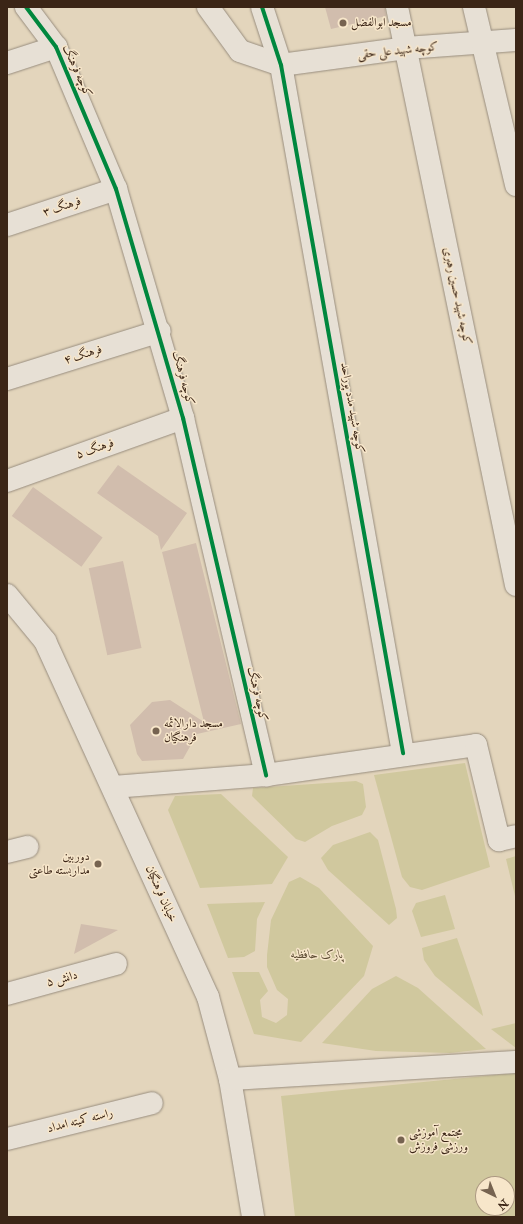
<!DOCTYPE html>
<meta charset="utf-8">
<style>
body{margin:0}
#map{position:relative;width:523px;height:1224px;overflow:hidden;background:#e3d5bc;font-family:"IM FELL Double Pica",Amiri,serif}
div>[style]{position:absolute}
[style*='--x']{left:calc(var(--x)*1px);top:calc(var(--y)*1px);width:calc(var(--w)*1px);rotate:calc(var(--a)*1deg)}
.green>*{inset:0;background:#d0c89e}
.building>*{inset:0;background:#d1bdad;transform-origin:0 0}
.roads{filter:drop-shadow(0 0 1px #988d7e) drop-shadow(0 0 1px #988d7e)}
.minor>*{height:22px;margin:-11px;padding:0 11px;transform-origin:11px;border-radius:11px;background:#e7e0d5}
.cycleway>*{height:4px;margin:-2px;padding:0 2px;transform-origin:2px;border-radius:2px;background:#00873e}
.dots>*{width:11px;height:11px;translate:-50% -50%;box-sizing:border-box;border:2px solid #f7e6ca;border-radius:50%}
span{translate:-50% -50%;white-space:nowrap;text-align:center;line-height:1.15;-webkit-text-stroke:3px #f7e6ca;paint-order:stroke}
.poi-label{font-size:12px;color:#3b2516}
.left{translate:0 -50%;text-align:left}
.right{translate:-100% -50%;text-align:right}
.street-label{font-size:12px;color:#3b2516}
.park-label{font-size:12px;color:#5c4b32;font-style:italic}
.frame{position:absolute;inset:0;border:8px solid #3b2516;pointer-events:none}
.north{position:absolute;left:475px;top:1176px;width:40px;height:40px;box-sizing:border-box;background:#f7e6ca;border:1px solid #ac9982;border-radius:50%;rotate:137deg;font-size:11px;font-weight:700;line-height:16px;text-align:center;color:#3b2516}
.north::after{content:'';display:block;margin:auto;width:14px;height:18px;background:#766350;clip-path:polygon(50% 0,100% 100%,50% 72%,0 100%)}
</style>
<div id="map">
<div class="green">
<div style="clip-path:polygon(465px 763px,490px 867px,422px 890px,410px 887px,402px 877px,374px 775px)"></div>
<div style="clip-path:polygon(356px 781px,363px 784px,366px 807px,362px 815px,332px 826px,305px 842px,296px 839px,252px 796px,253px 788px)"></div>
<div style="clip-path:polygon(221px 794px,288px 857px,272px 884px,200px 888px,168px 810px,175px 796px)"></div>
<div style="clip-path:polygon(370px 832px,378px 840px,396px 909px,397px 918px,389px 925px,328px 870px,321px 858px,333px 845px)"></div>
<div style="clip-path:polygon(516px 856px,516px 900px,506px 859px)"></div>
<div style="clip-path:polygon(300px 877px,319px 888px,373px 946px,364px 976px,301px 1042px,254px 1034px,232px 972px,259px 972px,268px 991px,260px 1000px,262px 1017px,276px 1023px,287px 1015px,288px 999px,277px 990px,267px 967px,267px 955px,271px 920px,289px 882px)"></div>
<div style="clip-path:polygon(445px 895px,455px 929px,421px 937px,412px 911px,416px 903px)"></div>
<div style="clip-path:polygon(265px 902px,257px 919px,255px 951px,244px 957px,228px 958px,207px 904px)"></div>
<div style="clip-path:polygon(457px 938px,482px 1011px,483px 1016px,435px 976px,424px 960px,422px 948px)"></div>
<div style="clip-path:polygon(396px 976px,418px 988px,486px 1049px,450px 1053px,376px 1051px,322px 1043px,372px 989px)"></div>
<div style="clip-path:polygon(516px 1023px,516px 1048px,491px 1029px)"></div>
<div style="clip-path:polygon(evenodd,516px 1073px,516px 1217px,295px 1217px,281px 1096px,516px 1073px,483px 1184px,507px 1184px,507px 1208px,483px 1208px,483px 1184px)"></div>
</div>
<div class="building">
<div style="clip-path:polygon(325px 7px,385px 7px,386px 16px,331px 29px)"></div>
<div style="clip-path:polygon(118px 465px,187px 513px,161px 550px,158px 536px,97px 493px)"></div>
<div style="left:33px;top:487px;width:86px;height:36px;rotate:36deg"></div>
<div style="clip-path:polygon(196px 543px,241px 724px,197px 734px,183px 759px,142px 761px,137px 754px,130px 725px,152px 702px,170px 700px,204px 722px,162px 552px)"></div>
<div style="left:123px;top:561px;width:89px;height:35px;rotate:78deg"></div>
<div style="clip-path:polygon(81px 924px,118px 930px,74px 954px)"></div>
</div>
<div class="roads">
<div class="minor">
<div style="--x:26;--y:7;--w:50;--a:53.1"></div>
<div style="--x:56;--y:47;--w:154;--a:67.1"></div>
<div style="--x:116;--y:189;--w:239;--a:73.7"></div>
<div style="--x:183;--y:418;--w:367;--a:76.9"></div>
<div style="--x:208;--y:7;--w:54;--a:54"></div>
<div style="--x:240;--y:51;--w:43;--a:18.9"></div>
<div style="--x:281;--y:65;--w:126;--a:-7.7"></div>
<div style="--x:406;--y:48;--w:110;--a:-4.2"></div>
<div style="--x:262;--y:7;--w:61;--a:71.9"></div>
<div style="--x:281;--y:65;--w:699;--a:79.94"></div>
<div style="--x:397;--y:7;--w:590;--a:78.37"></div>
<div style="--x:474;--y:7;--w:183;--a:76.7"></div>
<div style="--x:7;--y:63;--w:52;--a:-18.1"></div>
<div style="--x:7;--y:225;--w:115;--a:-18.3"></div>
<div style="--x:7;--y:379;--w:160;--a:-17.4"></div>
<div style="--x:7;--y:481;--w:187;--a:-19.7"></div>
<div style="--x:7;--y:595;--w:60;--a:50.4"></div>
<div style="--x:45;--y:641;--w:392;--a:65.4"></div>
<div style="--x:208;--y:997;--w:85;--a:75"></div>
<div style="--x:230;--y:1079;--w:140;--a:80.5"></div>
<div style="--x:113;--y:787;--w:153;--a:-4.5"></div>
<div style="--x:266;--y:775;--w:212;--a:-8.1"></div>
<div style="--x:476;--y:745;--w:98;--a:76.4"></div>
<div style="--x:499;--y:840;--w:17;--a:-13"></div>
<div style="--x:7;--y:852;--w:21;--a:-14"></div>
<div style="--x:7;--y:994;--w:113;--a:-15.4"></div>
<div style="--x:230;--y:1079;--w:287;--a:-3.4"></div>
<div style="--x:7;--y:1139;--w:149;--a:-13.9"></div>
</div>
</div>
<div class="cycleway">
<div style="--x:26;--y:7;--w:50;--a:53.1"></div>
<div style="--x:56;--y:47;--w:154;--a:67.1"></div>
<div style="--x:116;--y:189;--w:239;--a:73.7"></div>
<div style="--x:183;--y:418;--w:367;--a:76.9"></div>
<div style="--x:262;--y:7;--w:61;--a:71.9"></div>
<div style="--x:281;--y:65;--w:699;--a:79.94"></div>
</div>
<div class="dots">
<div style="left:343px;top:23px;background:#766350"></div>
<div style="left:156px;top:731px;background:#766350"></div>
<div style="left:98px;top:864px;background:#766350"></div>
<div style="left:401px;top:1140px;background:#766350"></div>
</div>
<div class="poi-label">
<span class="left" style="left:351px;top:23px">مسجد ابوالفضل</span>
<span class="left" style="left:164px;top:731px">مسجد دارالائمه<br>فرهنگیان</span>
<span class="right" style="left:90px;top:864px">دوربین<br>مداربسته طاعتی</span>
<span class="left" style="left:409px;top:1140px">مجتمع آموزشی<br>ورزشی فروزش</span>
</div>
<div class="street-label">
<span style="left:398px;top:51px;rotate:-6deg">کوچه شهید علی حقی</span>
<span style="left:77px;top:71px;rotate:66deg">کوچه فرهنگ</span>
<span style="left:62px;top:207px;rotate:-18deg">فرهنگ ۳</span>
<span style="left:457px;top:296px;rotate:78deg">کوچه شهید حسین رهبری</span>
<span style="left:83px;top:355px;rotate:-17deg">فرهنگ ۴</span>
<span style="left:183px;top:378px;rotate:75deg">کوچه فرهنگ</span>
<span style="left:352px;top:408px;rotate:80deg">کوچه شهید مدد پوراحد</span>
<span style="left:95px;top:449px;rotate:-19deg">فرهنگ ۵</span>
<span style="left:257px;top:694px;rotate:77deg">کوچه فرهنگ</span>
<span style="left:161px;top:894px;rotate:66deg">خیابان فرهنگیان</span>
<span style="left:62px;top:979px;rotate:-15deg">دانش ۵</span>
<span style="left:80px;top:1121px;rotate:-14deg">راسته کمیته امداد</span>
</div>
<div class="park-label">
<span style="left:317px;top:955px">پارک حافظیه</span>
</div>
<div class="frame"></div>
<div class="north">N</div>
</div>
